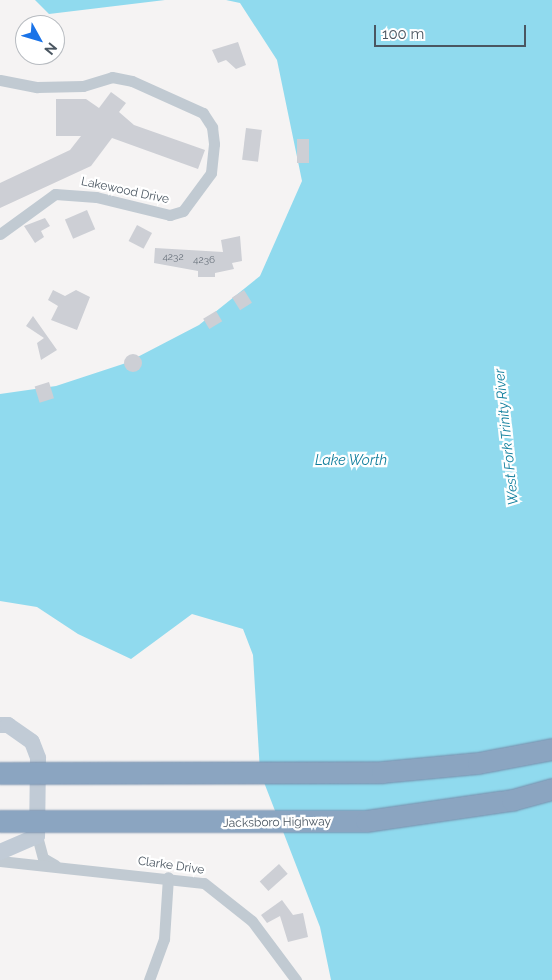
<!DOCTYPE html>
<style>
body{margin:0}
#map{position:relative;width:552px;height:980px;overflow:hidden;background:#f5f3f3;font-family:Raleway,sans-serif}
div>[style]{position:absolute}
[style*='--x']{left:calc(var(--x)*1px);top:calc(var(--y)*1px);width:calc(var(--w)*1px);rotate:calc(var(--a)*1deg)}
.water>*{inset:0;background:#90daee}
.building>*{inset:0;background:#cdcfd5;transform-origin:0 0}
.round{border-radius:50%}
.minor>*{height:11px;margin:-5.5px;padding:0 5.5px;transform-origin:5.5px;border-radius:5.5px;background:#c1cad2}
.secondary>*{height:16px;margin:-8px;padding:0 8px;transform-origin:8px;border-radius:8px;background:#c1cbd6}
.bridges{filter:drop-shadow(0 0 1px #7690ad) drop-shadow(0 0 1px #7690ad)}
.motorway-bridge>*{height:21px;margin:-10.5px;padding:0 10.5px;transform-origin:10.5px;border-radius:10.5px;background:#8ba5c1}
span{translate:-50% -50%;white-space:nowrap;text-align:center;line-height:1.15;-webkit-text-stroke:4.5px #fff;paint-order:stroke}
.number-label{font-size:10px;color:#6b747e}
.number-label span{-webkit-text-stroke-width:0}
.street-label{font-size:12px;color:#4a5661}
.water-label{font-size:14px;color:#0c7c9b;font-style:italic}
.north{position:absolute;left:15px;top:15px;width:50px;height:50px;box-sizing:border-box;background:#fff;border:1px solid #b7bbc0;border-radius:50%;rotate:129deg;font-size:14px;font-weight:700;line-height:20px;text-align:center;color:#4a5661}
.north::after{content:'';display:block;margin:auto;width:18px;height:22px;background:#1a73e8;clip-path:polygon(50% 0,100% 100%,50% 72%,0 100%)}
.scale{position:absolute;left:374px;top:25px;width:152px;height:22px;box-sizing:border-box;border:2px solid #4a5661;border-top:0;padding-left:6px;font-size:15px;line-height:18px;white-space:nowrap;color:#4a5661;-webkit-text-stroke:4px #fff;paint-order:stroke}
</style>
<div id="map">
<div class="water">
<div style="clip-path:polygon(35px 0,165px 0,49px 14px)"></div>
<div style="clip-path:polygon(226px 0,552px 0,552px 980px,331px 980px,320px 927px,260px 772px,253px 655px,243px 629px,192px 614px,131px 659px,78px 634px,37px 607px,0 601px,0 394px,56px 386px,126px 363px,199px 325px,260px 276px,302px 181px,277px 60px,240px 3px)"></div>
</div>
<div class="building">
<div style="clip-path:polygon(238px 42px,246px 65px,236px 69px,226px 60px,218px 63px,212px 50px)"></div>
<div style="clip-path:polygon(111px 92px,126px 103px,119px 112px,134px 125px,205px 150px,198px 169px,112px 138px,91px 166px,0 208px,0 183px,70px 150px,81px 136px,56px 136px,56px 99px,86px 99px,99px 108px)"></div>
<div style="left:246px;top:128px;width:16px;height:32px;rotate:7deg"></div>
<div style="left:297px;top:139px;width:12px;height:24px"></div>
<div style="left:87px;top:210px;width:21px;height:24px;rotate:67deg"></div>
<div style="clip-path:polygon(45px 218px,50px 226px,41px 231px,44px 237px,35px 243px,24px 226px)"></div>
<div style="left:137px;top:225px;width:17px;height:18px;rotate:28deg"></div>
<div style="clip-path:polygon(240px 236px,242px 261px,232px 263px,234px 269px,215px 273px,215px 277px,198px 277px,198px 271px,154px 263px,155px 248px,223px 252px,221px 240px)"></div>
<div style="clip-path:polygon(53px 290px,65px 296px,76px 290px,90px 297px,77px 330px,51px 320px,58px 306px,48px 300px)"></div>
<div style="left:244px;top:290px;width:15px;height:14px;rotate:58deg"></div>
<div style="left:216px;top:311px;width:12px;height:15px;rotate:59deg"></div>
<div style="clip-path:polygon(33px 316px,57px 350px,41px 360px,37px 343px,44px 338px,26px 326px)"></div>
<div class="round" style="left:124px;top:354px;width:18px;height:18px"></div>
<div style="left:49px;top:382px;width:17px;height:15px;rotate:73deg"></div>
<div style="left:279px;top:864px;width:13px;height:26px;rotate:48deg"></div>
<div style="clip-path:polygon(282px 900px,293px 915px,303px 913px,308px 937px,288px 942px,280px 916px,267px 923px,261px 915px)"></div>
</div>
<div class="minor">
<div style="--x:0;--y:80;--w:38;--a:11"></div>
<div style="--x:37;--y:87;--w:46;--a:-1.2"></div>
<div style="--x:83;--y:86;--w:30;--a:-17"></div>
<div style="--x:112;--y:77;--w:20;--a:11"></div>
<div style="--x:132;--y:81;--w:78;--a:24.3"></div>
<div style="--x:203;--y:113;--w:17;--a:57"></div>
<div style="--x:212;--y:127;--w:17;--a:83"></div>
<div style="--x:214;--y:144;--w:29;--a:96"></div>
<div style="--x:211;--y:173;--w:47;--a:126.4"></div>
<div style="--x:183;--y:211;--w:14;--a:163"></div>
<div style="--x:170;--y:215;--w:76;--a:-166.3"></div>
<div style="--x:96;--y:197;--w:41;--a:-175.8"></div>
<div style="--x:55;--y:194;--w:68;--a:144"></div>
<div style="--x:37;--y:836;--w:23;--a:75"></div>
<div style="--x:43;--y:858;--w:14;--a:30"></div>
<div style="--x:0;--y:861;--w:205;--a:6.2"></div>
<div style="--x:204;--y:883;--w:61;--a:38.4"></div>
<div style="--x:252;--y:921;--w:74;--a:53.3"></div>
<div style="--x:149;--y:980;--w:44;--a:-69.9"></div>
<div style="--x:164;--y:939;--w:62;--a:-86.3"></div>
</div>
<div class="secondary">
<div style="--x:0;--y:725;--w:8;--a:0"></div>
<div style="--x:8;--y:725;--w:29;--a:35"></div>
<div style="--x:32;--y:742;--w:17;--a:69"></div>
<div style="--x:38;--y:758;--w:78;--a:90.7"></div>
<div style="--x:37;--y:836;--w:40;--a:156.6"></div>
</div>
<div class="bridges">
<div class="motorway-bridge">
<div style="--x:0;--y:773;--w:382;--a:-0.1"></div>
<div style="--x:382;--y:772;--w:96;--a:-5.4"></div>
<div style="--x:478;--y:763;--w:75;--a:-10.7"></div>
<div style="--x:0;--y:821;--w:366;--a:0"></div>
<div style="--x:366;--y:821;--w:148;--a:-8.2"></div>
<div style="--x:512;--y:800;--w:41;--a:-15.4"></div>
</div>
</div>
<div class="number-label">
<span style="left:173px;top:257px">4232</span>
<span style="left:204px;top:260px">4236</span>
</div>
<div class="street-label">
<span style="left:125px;top:191px;rotate:12deg">Lakewood Drive</span>
<span style="left:277px;top:823px;rotate:-1deg">Jacksboro Highway</span>
<span style="left:171px;top:866px;rotate:8deg">Clarke Drive</span>
</div>
<div class="water-label">
<span style="left:506px;top:437px;rotate:-96deg">West Fork Trinity River</span>
<span style="left:351px;top:460px">Lake Worth</span>
</div>
<div class="north">N</div>
<div class="scale">100 m</div>
</div>
